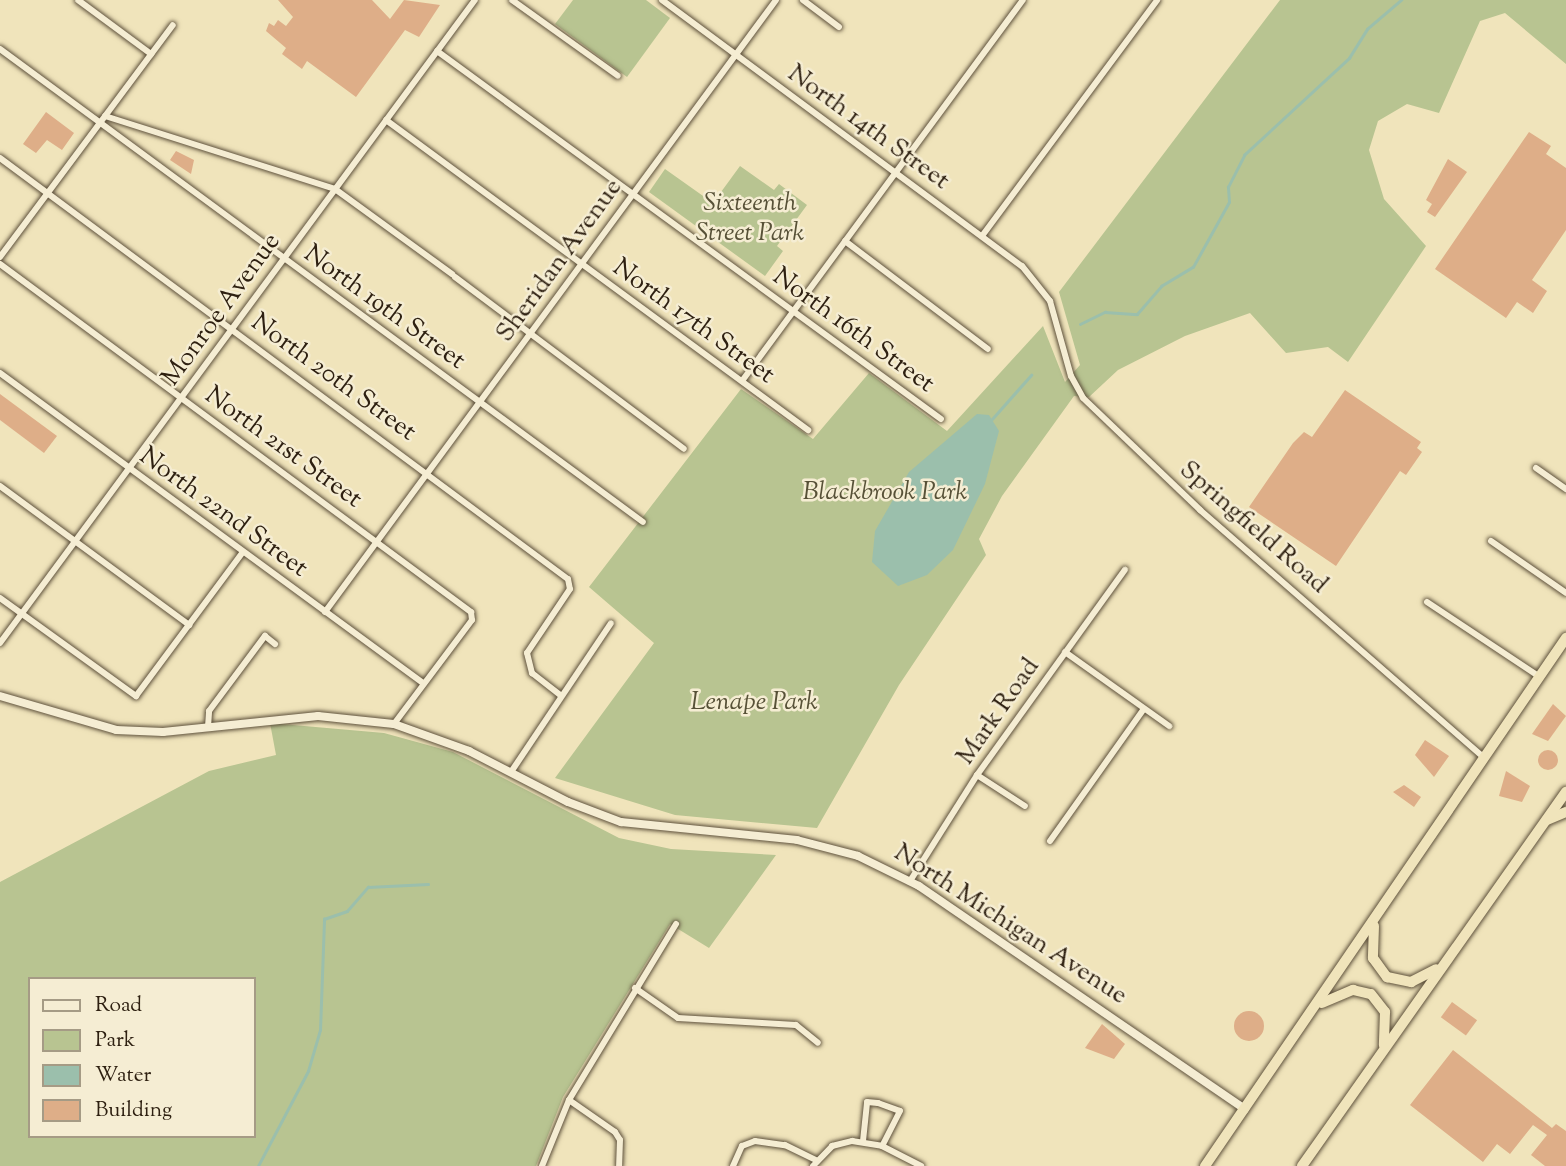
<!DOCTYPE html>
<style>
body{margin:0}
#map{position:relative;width:1566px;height:1166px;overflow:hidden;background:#f0e4bb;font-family:"Sorts Mill Goudy",serif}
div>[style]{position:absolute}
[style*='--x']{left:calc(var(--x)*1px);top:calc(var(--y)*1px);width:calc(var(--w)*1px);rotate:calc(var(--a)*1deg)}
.green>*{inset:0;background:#b8c491}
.water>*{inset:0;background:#9bbfac}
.stream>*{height:2.5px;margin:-1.25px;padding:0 1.25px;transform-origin:1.25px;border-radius:1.25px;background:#9bbfac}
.building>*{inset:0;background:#deae88;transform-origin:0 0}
.round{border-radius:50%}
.roads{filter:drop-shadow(0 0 2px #5e513c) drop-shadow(0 0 2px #5e513c)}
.minor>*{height:6px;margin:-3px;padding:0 3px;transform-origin:3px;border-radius:3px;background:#f5edd3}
.tertiary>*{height:8px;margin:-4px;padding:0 4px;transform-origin:4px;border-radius:4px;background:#f5edd3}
.trunk>*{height:10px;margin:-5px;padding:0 5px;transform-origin:5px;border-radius:5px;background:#f0e4bb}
span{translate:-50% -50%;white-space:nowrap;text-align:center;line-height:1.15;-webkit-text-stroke:5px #f5edd3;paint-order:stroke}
.street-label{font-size:26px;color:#2e2011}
.park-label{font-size:26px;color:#575137;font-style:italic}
.legend{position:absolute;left:28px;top:977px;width:228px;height:161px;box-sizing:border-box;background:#f5edd3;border:2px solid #a59b85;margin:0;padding:9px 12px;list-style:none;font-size:21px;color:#2e2011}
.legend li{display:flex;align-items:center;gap:14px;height:35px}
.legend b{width:35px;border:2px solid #a59b85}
</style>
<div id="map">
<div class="green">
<div style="clip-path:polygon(573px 0,646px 0,670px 18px,627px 77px,555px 24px)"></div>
<div style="clip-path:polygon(1280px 0,1566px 0,1566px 64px,1505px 13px,1480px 21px,1439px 113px,1407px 104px,1378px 121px,1369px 150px,1384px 199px,1426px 246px,1348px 362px,1328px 347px,1286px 353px,1250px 313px,1185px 336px,1118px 370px,1089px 397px,1074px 396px,1002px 496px,979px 539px,986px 555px,899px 685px,817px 828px,675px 815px,555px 778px,654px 643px,589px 587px,741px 389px,813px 439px,869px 373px,947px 431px,1043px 326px,1065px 382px,1080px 365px,1059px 292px)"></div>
<div style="clip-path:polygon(740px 166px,774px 190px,779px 184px,807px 205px,777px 246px,783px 251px,765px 276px,649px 192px,665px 169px,713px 203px)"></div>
<div style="clip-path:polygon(evenodd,270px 723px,384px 733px,453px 752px,619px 838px,671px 849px,776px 855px,709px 948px,670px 924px,563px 1097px,536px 1166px,0 1166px,0 882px,209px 771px,276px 755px,270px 723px,30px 979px,254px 979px,254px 1136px,30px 1136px,30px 979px)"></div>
</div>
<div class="water">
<div style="clip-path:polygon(977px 414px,989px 415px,999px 431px,985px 484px,953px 550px,927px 575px,898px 586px,872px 562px,875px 531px,909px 472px)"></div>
</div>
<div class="stream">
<div style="--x:1080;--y:324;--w:28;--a:-26"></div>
<div style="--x:1105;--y:312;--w:32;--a:4"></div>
<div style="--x:1137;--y:314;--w:37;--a:-49"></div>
<div style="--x:1161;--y:286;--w:37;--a:-31"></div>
<div style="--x:1193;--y:267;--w:74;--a:-61"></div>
<div style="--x:1229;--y:202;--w:15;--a:-94"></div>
<div style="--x:1228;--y:187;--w:36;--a:-63"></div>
<div style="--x:1244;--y:155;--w:143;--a:-42.7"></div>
<div style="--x:1349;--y:58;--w:34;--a:-58"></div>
<div style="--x:1367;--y:29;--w:45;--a:-40.5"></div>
<div style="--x:992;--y:419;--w:59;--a:-48.4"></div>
<div style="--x:258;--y:1166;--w:107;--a:-62.2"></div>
<div style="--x:308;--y:1071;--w:43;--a:-73.7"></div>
<div style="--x:320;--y:1030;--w:111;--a:-87.9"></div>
<div style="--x:324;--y:919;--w:24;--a:-19"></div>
<div style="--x:347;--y:911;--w:32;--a:-49"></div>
<div style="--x:368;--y:887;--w:60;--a:-2.9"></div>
</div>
<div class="building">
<div style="clip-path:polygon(278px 0,372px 0,390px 19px,404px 0,440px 5px,419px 37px,405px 30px,356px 97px,307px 61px,302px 69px,282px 54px,286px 48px,266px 31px,269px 23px,274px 26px,278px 20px,286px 26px,293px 17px)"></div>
<div style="clip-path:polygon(46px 112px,74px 133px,62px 150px,47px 140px,36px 153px,23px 144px)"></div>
<div style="clip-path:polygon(1529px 132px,1551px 146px,1546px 154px,1566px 168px,1566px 230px,1532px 280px,1547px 291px,1533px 313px,1517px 302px,1506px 318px,1435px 269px)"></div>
<div style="clip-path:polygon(176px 151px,194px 160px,191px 174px,170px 160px)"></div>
<div style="clip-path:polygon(1448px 159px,1467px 172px,1435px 217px,1427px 212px,1432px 204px,1426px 200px)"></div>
<div style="clip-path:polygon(1345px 390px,1421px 442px,1417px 448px,1422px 452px,1406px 475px,1400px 471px,1336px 566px,1249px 507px,1293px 443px,1304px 432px,1312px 437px)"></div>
<div style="clip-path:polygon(0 394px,57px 436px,44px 453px,0 420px)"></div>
<div style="clip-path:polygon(1553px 704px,1566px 716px,1548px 741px,1532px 734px)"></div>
<div style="clip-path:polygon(1425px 740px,1449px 756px,1434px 777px,1415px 755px)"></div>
<div class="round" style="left:1538px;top:750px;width:20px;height:20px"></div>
<div style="clip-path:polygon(1506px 771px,1530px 786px,1522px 802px,1499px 796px)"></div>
<div style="clip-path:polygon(1404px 785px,1421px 797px,1414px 807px,1393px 792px)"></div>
<div style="left:1452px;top:1002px;width:31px;height:19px;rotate:36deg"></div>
<div class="round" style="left:1234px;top:1011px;width:30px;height:30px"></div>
<div style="clip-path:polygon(1102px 1024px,1125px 1044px,1114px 1059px,1085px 1048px)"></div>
<div style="clip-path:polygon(1453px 1050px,1552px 1128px,1556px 1124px,1566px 1131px,1566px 1166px,1545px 1166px,1531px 1155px,1547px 1135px,1533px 1125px,1510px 1154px,1497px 1144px,1483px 1162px,1410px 1105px)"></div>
</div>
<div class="roads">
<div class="minor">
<div style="--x:78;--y:0;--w:91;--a:36.5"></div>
<div style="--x:512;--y:0;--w:130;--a:35.6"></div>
<div style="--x:662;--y:0;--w:448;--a:36.5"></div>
<div style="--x:1022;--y:266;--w:45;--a:51.3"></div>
<div style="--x:1050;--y:301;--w:78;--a:74.4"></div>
<div style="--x:1071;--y:376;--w:25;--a:61"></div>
<div style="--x:1083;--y:398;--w:162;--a:43.7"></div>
<div style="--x:1200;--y:510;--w:377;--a:41.1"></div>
<div style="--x:803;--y:0;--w:45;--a:36.9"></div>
<div style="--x:0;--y:49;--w:798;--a:36.34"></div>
<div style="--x:437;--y:51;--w:624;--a:36.14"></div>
<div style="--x:105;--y:116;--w:241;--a:17.6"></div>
<div style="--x:335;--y:189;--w:145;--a:36"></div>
<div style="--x:386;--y:120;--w:524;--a:36.3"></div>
<div style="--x:0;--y:158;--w:707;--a:36.55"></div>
<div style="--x:568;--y:579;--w:10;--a:79"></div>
<div style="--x:570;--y:589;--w:77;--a:123.9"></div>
<div style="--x:527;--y:653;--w:21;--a:76"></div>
<div style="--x:532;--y:673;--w:36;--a:38"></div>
<div style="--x:982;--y:236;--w:294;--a:-53.4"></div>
<div style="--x:845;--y:241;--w:179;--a:37.1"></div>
<div style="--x:0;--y:257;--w:289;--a:-53.3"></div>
<div style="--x:0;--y:264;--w:586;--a:36.46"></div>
<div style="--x:471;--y:612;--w:8;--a:83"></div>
<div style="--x:472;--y:620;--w:130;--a:126.9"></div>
<div style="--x:455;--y:277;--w:286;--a:36.9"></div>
<div style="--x:0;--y:373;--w:524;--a:36.24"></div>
<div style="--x:742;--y:381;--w:473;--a:-53.6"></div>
<div style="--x:1536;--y:468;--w:37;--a:35"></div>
<div style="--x:0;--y:486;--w:235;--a:36.3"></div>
<div style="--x:1491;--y:541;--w:91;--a:34.7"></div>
<div style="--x:0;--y:598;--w:168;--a:35.8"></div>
<div style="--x:136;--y:696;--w:179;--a:-53.4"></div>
<div style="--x:1427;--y:602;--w:136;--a:33.6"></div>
<div style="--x:325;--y:612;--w:760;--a:-53.61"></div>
<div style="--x:0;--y:643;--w:799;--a:-53.55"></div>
<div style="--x:1065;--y:652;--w:128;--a:35.4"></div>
<div style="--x:208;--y:727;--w:16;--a:-86"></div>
<div style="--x:209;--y:711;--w:94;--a:-53.3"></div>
<div style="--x:265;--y:636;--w:13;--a:39"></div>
<div style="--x:511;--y:772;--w:179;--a:-56.1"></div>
<div style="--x:977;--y:775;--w:57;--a:32.9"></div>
<div style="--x:1050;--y:841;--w:161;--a:-54.6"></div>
<div style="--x:910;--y:881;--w:125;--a:-57.7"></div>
<div style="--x:977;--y:775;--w:253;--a:-54.2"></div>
<div style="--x:635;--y:988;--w:52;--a:34.9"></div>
<div style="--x:678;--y:1018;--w:118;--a:3.4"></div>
<div style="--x:796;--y:1025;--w:28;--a:39"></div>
<div style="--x:569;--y:1100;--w:56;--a:34.8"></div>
<div style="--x:615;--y:1132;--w:9;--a:58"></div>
<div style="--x:620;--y:1140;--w:26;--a:92"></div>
<div style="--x:863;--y:1141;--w:39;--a:-84"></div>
<div style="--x:867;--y:1102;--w:11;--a:5"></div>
<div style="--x:878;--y:1103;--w:23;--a:20"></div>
<div style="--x:900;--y:1111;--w:39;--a:117"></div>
<div style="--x:542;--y:1166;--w:71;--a:-67.8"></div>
<div style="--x:569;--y:1100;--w:206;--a:-58.7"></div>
<div style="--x:733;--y:1166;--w:22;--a:-66"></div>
<div style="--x:742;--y:1146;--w:14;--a:-21"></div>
<div style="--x:755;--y:1141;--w:30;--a:8"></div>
<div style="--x:785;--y:1145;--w:34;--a:26"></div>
<div style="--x:813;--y:1166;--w:28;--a:-46"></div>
<div style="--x:832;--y:1146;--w:21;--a:-14"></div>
<div style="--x:852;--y:1141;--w:30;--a:9"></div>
<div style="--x:882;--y:1146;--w:44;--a:27.1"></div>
</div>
<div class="tertiary">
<div style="--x:0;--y:696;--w:121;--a:16.3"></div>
<div style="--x:116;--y:730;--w:47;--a:2.4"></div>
<div style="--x:163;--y:732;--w:156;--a:-5.9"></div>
<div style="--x:318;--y:716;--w:76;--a:6"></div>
<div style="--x:394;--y:724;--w:80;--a:19.8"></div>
<div style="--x:469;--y:751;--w:111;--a:27.3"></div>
<div style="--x:568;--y:802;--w:57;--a:20.7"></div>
<div style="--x:621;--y:822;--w:177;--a:5.8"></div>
<div style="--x:797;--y:840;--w:63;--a:14.7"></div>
<div style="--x:858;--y:856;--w:68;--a:26.2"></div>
<div style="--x:919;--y:886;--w:395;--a:34.4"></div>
</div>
<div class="trunk">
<div style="--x:1547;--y:820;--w:21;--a:-23"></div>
<div style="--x:1374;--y:926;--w:32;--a:92"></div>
<div style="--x:1373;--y:958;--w:24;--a:54"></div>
<div style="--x:1387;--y:977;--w:25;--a:12"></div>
<div style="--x:1411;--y:982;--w:28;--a:-27"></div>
<div style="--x:1322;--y:1003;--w:34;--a:-23"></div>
<div style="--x:1353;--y:990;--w:18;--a:13"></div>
<div style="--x:1371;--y:994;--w:23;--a:52"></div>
<div style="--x:1385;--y:1012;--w:33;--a:92"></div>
<div style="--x:1205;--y:1166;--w:640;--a:-55.64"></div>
<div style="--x:1302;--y:1166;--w:458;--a:-54.8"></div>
</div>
</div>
<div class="street-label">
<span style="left:868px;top:128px;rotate:36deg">North 14th Street</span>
<span style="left:560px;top:261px;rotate:-54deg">Sheridan Avenue</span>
<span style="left:384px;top:308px;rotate:36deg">North 19th Street</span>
<span style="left:222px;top:310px;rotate:-54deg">Monroe Avenue</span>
<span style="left:693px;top:322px;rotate:36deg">North 17th Street</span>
<span style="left:853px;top:331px;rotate:36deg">North 16th Street</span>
<span style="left:333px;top:378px;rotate:36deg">North 20th Street</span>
<span style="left:283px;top:448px;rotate:36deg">North 21st Street</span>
<span style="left:223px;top:513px;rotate:36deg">North 22nd Street</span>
<span style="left:1253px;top:528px;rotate:41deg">Springfield Road</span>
<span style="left:999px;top:712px;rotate:-55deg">Mark Road</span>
<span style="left:1010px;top:925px;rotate:33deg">North Michigan Avenue</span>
</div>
<div class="park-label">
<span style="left:750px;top:219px">Sixteenth<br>Street Park</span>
<span style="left:885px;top:493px">Blackbrook Park</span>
<span style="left:754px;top:703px">Lenape Park</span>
</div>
<ul class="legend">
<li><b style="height:9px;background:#f5edd3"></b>Road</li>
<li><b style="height:19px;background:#b8c491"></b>Park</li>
<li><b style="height:19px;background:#9bbfac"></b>Water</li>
<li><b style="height:19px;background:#deae88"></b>Building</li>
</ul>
</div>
